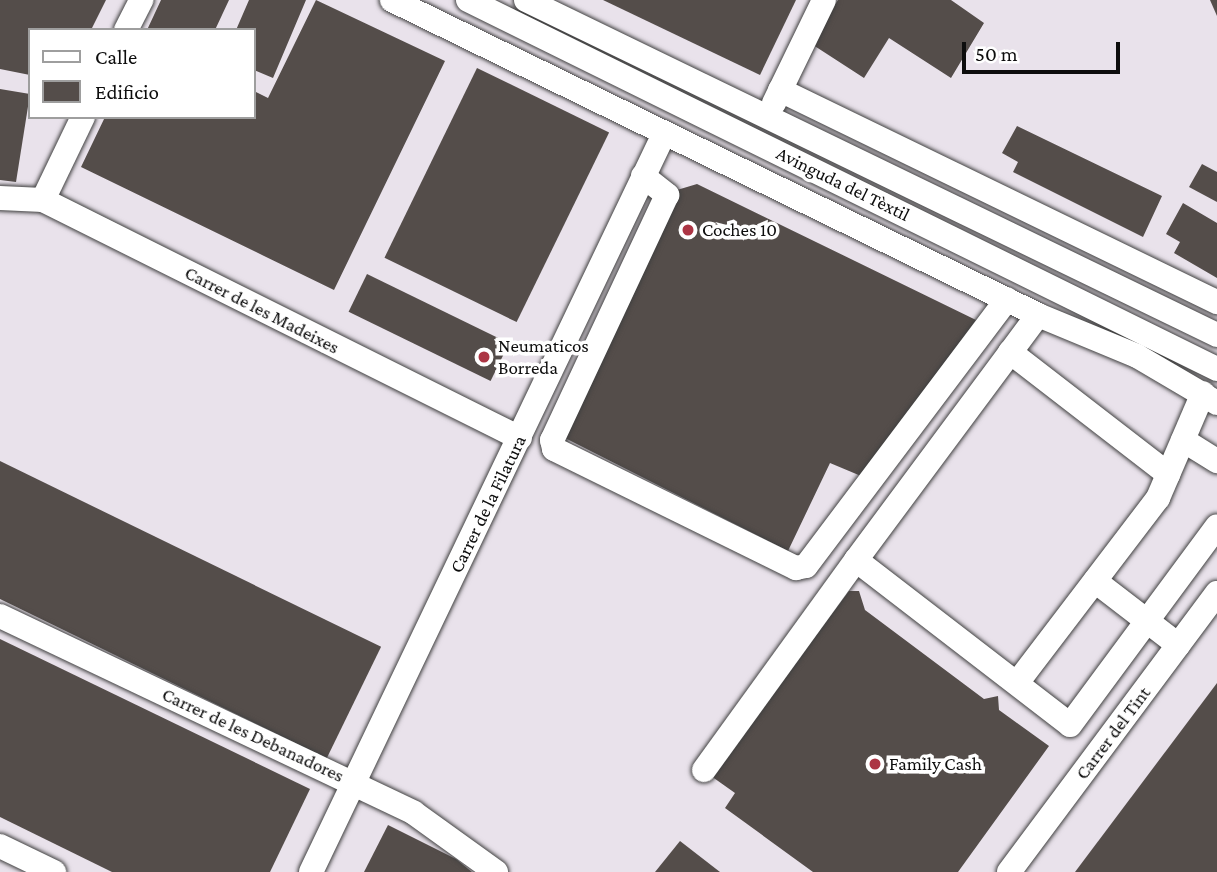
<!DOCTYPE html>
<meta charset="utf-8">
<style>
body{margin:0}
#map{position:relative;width:1217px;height:872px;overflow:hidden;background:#fdf9ee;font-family:"Crimson Pro",serif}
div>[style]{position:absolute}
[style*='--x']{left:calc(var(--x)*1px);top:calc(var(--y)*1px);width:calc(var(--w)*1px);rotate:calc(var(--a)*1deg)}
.industrial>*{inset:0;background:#e9e2eb}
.building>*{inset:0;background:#544d4a;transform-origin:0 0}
.roads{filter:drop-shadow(0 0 2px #404040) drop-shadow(0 0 2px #404040)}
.minor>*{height:24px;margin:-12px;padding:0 12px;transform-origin:12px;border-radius:12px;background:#fff}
.dots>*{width:19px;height:19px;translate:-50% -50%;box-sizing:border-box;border:4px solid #fff;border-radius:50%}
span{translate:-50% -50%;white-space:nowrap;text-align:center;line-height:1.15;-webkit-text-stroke:7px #fff;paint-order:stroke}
.street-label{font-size:19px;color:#0d0d0d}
.poi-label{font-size:19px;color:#0d0d0d}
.left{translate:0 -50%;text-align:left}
.legend{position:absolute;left:28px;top:28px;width:228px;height:91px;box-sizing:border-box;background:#fff;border:2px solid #9e9e9e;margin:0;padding:9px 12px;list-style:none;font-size:21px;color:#0d0d0d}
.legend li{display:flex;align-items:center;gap:14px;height:35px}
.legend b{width:35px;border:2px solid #9e9e9e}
.scale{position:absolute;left:962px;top:42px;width:158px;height:32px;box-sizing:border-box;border:4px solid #0d0d0d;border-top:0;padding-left:9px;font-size:21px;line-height:24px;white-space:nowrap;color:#0d0d0d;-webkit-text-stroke:5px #fff;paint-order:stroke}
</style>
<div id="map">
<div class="industrial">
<div style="clip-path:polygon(evenodd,0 0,1217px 0,1217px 872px,0 872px,0 0,30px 30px,254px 30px,254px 117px,30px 117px,30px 30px)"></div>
</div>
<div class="building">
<div style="clip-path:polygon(0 0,106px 0,91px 30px,30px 30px,30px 75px,0 69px)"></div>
<div style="clip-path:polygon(161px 0,229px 0,215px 30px,147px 30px)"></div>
<div style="clip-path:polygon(249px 0,306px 0,273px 78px,254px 70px,254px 30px,236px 30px)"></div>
<div style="clip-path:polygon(316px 0,445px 61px,334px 290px,81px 167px,105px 117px,254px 117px,254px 91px,268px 98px)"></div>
<div style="clip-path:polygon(603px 0,796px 0,760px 75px)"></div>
<div style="clip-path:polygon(838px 0,951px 0,984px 23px,951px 78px,889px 38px,864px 78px,810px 43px)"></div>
<div style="clip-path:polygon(1210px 0,1217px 0,1217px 16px)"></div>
<div style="left:477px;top:68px;width:147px;height:211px;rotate:26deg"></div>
<div style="clip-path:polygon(0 89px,30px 94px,16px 182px,0 180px)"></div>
<div style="clip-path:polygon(1017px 126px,1162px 196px,1143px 237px,1013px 172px,1018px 162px,1002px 153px)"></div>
<div style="clip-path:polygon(1202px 164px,1217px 172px,1217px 202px,1189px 187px)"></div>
<div style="clip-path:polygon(697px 184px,976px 320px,861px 476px,830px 463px,788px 551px,561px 436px,677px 190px)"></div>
<div style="clip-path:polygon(1183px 203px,1217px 223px,1217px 278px,1174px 253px,1180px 242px,1166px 234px)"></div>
<div style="left:367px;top:274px;width:158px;height:42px;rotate:26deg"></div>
<div style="left:0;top:461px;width:424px;height:124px;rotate:26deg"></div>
<div style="clip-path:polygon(849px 591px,859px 591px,865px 610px,984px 699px,998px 696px,999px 710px,1049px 746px,958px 872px,813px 872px,725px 808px,735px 793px,711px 776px)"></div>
<div style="clip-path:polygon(0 639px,310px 789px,270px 872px,112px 872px,0 817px)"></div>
<div style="clip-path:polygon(1217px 683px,1217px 872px,1075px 872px)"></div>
<div style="clip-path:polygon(388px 825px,456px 859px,472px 872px,364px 872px)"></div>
<div style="clip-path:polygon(680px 841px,720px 872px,655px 872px)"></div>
</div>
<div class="roads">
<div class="minor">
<div style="--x:392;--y:0;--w:719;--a:25.99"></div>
<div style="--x:1038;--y:315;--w:107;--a:22.5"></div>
<div style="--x:1137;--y:356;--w:93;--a:30.4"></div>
<div style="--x:468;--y:0;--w:835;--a:26.23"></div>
<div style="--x:526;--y:0;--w:768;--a:25.86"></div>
<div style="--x:126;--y:30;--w:34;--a:-63"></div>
<div style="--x:780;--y:90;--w:486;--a:25.9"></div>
<div style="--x:774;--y:103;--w:114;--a:-64.1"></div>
<div style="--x:643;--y:176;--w:31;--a:38"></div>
<div style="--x:667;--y:195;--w:271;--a:115.1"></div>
<div style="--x:552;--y:440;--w:9;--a:77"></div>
<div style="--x:554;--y:449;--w:270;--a:26.2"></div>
<div style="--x:796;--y:568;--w:10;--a:-11"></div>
<div style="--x:806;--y:566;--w:334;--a:-53"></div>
<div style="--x:0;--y:198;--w:43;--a:2.7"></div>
<div style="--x:43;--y:200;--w:533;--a:26.52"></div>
<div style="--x:43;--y:200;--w:92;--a:-64.3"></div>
<div style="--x:1038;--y:315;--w:305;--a:126.6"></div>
<div style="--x:856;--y:560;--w:270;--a:37.6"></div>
<div style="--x:1070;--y:725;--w:247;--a:-53.5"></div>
<div style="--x:1010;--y:352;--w:200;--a:37.7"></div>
<div style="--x:1183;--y:440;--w:40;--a:32"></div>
<div style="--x:1095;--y:581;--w:105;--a:37.6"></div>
<div style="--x:0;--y:616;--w:458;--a:25.4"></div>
<div style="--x:414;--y:813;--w:101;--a:35.7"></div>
<div style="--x:1017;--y:683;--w:233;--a:-52.7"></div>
<div style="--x:1158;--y:498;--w:114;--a:-66.8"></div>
<div style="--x:704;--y:770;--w:259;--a:-54.1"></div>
<div style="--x:0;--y:846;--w:60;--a:25.7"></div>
<div style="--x:311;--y:872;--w:816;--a:-64.44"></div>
<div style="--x:1009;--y:872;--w:348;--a:-53.3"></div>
</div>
</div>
<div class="dots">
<div style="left:688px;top:230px;background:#ac3544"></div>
<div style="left:484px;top:357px;background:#ac3544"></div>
<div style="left:875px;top:764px;background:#ac3544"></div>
</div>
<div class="street-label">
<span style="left:843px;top:184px;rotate:26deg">Avinguda del Tèxtil</span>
<span style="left:262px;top:310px;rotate:27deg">Carrer de les Madeixes</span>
<span style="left:488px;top:504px;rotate:-64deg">Carrer de la Filatura</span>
<span style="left:1113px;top:733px;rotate:-53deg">Carrer del Tint</span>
<span style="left:253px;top:735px;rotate:25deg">Carrer de les Debanadores</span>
</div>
<div class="poi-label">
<span class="left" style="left:702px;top:230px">Coches 10</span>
<span class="left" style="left:498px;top:357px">Neumaticos<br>Borreda</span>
<span class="left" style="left:889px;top:764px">Family Cash</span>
</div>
<ul class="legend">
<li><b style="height:9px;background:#fff"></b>Calle</li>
<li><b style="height:19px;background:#544d4a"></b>Edificio</li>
</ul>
<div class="scale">50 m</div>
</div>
